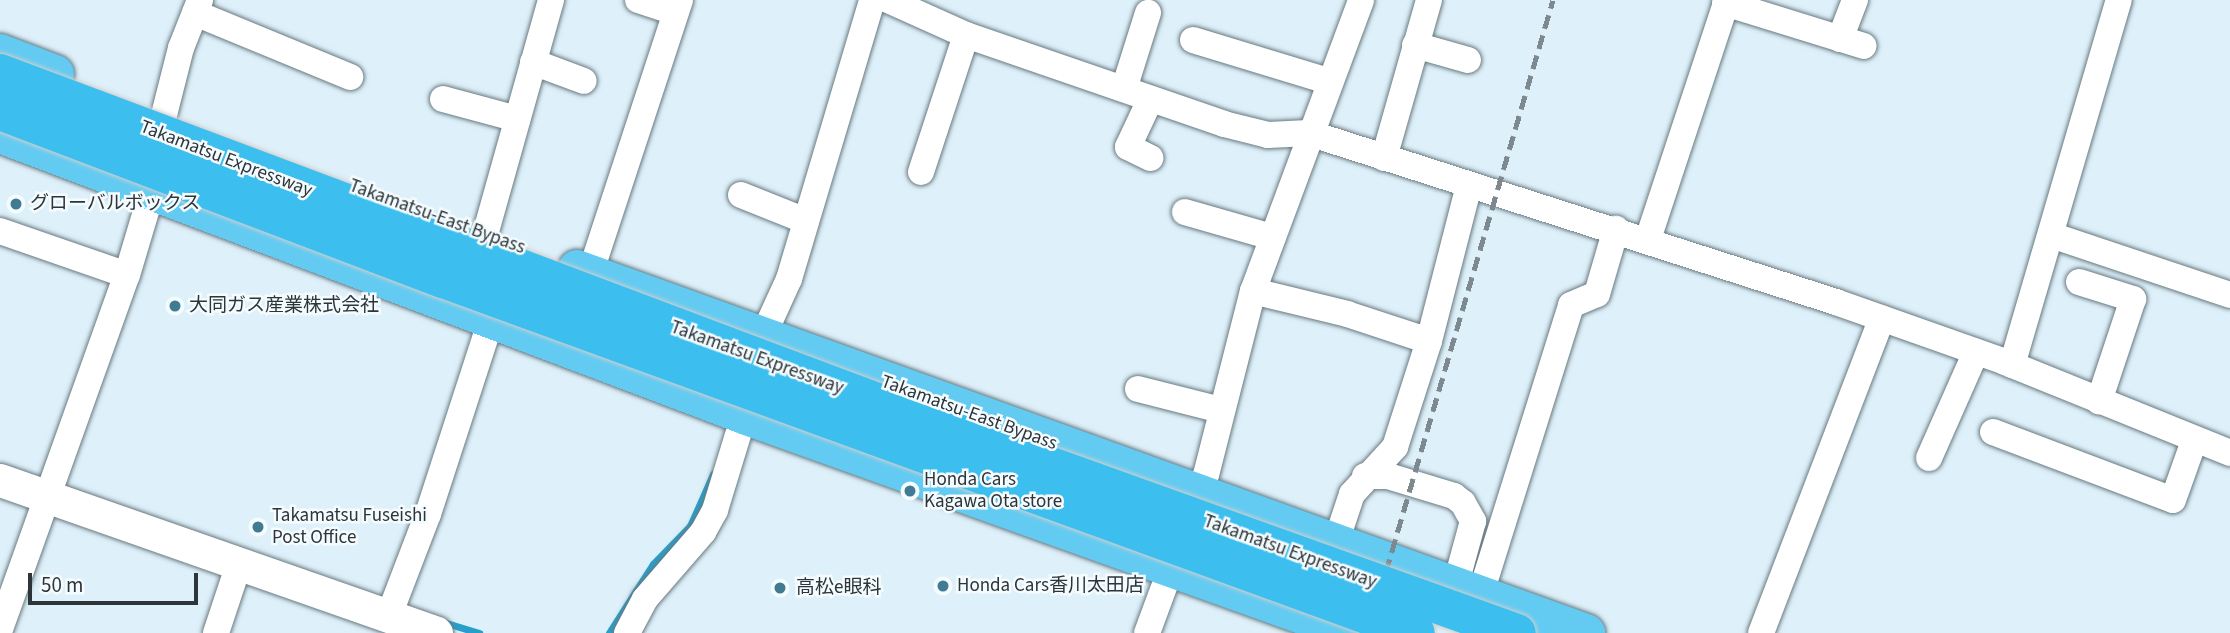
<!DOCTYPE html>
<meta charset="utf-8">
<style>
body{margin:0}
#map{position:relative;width:2230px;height:633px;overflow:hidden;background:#def0f9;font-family:"Source Sans 3","Noto Sans JP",sans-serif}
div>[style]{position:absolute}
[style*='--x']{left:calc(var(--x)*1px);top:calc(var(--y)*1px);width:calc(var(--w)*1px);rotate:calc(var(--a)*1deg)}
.stream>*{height:7px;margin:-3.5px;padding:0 3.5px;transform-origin:3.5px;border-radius:3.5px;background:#26a0ca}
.roads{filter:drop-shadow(0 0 2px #687980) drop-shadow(0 0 2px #687980)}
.minor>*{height:26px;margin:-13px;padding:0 13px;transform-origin:13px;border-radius:13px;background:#fff}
.tertiary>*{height:33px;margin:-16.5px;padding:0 16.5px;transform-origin:16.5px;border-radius:16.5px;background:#fff}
.trunk>*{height:38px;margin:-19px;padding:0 19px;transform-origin:19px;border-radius:19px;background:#63cbf2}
.rail>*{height:5px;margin-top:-2.5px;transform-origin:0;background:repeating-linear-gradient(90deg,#7d898f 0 14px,transparent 0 21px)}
.bridges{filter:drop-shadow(0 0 2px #cdcfcf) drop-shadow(0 0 2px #cdcfcf)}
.motorway-bridge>*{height:38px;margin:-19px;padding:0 19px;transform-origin:19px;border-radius:19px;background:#3cbeee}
.dots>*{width:19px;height:19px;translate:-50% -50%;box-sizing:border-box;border:4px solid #f4fcff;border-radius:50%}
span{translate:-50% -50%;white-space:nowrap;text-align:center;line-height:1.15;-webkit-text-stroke:5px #f4fcff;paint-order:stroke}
.street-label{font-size:19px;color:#2e3538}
.poi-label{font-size:19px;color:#2e3538}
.left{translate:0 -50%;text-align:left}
.scale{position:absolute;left:28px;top:573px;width:170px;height:32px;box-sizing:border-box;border:4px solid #2e3538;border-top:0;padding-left:9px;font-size:21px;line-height:24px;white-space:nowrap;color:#2e3538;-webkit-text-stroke:5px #f4fcff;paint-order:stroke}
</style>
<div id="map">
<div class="stream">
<div style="--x:443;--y:622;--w:38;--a:17"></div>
<div style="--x:609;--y:633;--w:82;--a:-57.5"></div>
<div style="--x:653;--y:564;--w:53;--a:-45.8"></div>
<div style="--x:690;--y:526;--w:57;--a:-66.1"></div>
</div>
<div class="roads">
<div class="minor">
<div style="--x:638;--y:0;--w:39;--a:18"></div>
<div style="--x:888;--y:0;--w:85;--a:24.2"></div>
<div style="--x:966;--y:35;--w:273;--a:19"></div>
<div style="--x:1224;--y:124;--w:45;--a:14"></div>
<div style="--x:1268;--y:135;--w:41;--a:-2.8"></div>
<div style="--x:1309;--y:133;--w:553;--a:17.78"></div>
<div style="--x:1836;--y:302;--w:179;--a:19.5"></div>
<div style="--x:2005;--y:362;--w:243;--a:22"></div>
<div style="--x:1725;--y:3;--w:145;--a:17.2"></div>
<div style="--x:195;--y:13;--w:168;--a:22.4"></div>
<div style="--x:1840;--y:39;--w:42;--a:-69"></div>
<div style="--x:1193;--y:40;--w:141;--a:16.9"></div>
<div style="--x:1415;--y:45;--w:55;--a:15.8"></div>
<div style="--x:533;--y:62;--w:54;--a:20.4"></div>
<div style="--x:1124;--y:89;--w:80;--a:-72.5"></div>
<div style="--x:443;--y:99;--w:77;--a:15.1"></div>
<div style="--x:1150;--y:100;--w:52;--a:115.1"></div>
<div style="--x:1128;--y:147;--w:25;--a:26"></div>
<div style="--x:164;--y:115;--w:69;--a:-75.8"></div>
<div style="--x:181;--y:48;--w:52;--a:-68.4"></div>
<div style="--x:1384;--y:158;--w:164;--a:-74.1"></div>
<div style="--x:921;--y:172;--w:144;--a:-71.8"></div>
<div style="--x:741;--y:195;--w:70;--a:21.8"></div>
<div style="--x:1185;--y:212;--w:91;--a:16"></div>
<div style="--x:0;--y:231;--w:134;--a:19.1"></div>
<div style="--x:485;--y:235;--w:244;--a:-74.3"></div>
<div style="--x:2051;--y:235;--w:189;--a:18.5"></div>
<div style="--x:1648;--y:239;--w:252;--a:-71.7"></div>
<div style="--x:590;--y:274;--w:288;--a:-71.8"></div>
<div style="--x:2079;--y:282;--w:57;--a:17.5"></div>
<div style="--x:2133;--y:299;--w:108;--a:108.4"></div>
<div style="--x:1253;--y:291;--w:97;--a:13.7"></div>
<div style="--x:1347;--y:314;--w:86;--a:18.2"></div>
<div style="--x:762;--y:338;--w:65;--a:-65.4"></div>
<div style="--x:789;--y:279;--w:291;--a:-73.4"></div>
<div style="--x:2012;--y:365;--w:380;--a:-73.7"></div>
<div style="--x:1138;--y:389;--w:86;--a:14.2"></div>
<div style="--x:1993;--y:432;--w:192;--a:20.7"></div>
<div style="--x:2173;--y:500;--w:63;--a:-70.4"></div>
<div style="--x:1929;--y:458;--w:116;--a:-66.1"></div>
<div style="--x:1365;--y:476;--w:23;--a:0"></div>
<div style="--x:1388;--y:476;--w:69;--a:16.9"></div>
<div style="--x:1454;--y:496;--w:11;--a:38"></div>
<div style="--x:1463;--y:503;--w:21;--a:61"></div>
<div style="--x:1473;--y:521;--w:68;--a:105.3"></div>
<div style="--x:1192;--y:509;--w:37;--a:-68"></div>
<div style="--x:1206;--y:475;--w:190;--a:-75.7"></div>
<div style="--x:1253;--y:291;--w:310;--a:-69.6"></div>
<div style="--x:1335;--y:545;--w:54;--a:-71.6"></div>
<div style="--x:1352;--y:494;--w:64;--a:-47.5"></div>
<div style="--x:1395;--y:447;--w:111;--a:-72.2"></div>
<div style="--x:1429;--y:341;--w:161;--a:-75.6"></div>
<div style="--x:1480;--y:596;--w:305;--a:-72.6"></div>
<div style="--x:1571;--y:305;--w:28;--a:-23"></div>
<div style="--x:1597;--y:294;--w:68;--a:-73.7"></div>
<div style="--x:388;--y:618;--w:111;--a:-69"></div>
<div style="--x:428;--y:514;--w:204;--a:-72"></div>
<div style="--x:0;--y:629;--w:376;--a:-70.3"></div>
<div style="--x:127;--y:275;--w:88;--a:-73.4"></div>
<div style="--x:216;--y:633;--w:73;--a:-71.6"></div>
<div style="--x:627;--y:633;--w:38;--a:-62"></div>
<div style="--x:645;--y:599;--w:89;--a:-49.1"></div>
<div style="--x:703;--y:532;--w:25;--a:-61"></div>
<div style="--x:715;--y:510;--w:99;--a:-73"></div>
<div style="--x:1147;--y:633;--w:86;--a:-69.7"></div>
<div style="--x:1761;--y:633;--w:337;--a:-69"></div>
</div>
<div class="tertiary">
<div style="--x:0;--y:480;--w:462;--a:19.3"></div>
</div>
<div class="trunk">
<div style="--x:0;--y:53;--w:59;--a:20.9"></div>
<div style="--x:0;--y:134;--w:795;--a:20.69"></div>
<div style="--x:744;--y:415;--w:646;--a:19.73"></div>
<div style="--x:577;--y:269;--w:1073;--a:19.84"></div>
</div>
</div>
<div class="rail">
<div style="--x:1368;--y:633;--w:659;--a:-73.71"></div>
</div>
<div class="bridges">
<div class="motorway-bridge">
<div style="--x:0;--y:73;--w:1048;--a:20.56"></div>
<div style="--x:981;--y:441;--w:569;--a:19.71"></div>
<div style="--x:0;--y:111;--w:474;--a:20.8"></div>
<div style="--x:443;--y:279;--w:1035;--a:19.99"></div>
</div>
</div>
<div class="dots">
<div style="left:16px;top:204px;background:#407a93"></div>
<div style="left:175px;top:306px;background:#407a93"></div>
<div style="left:910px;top:491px;background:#407a93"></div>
<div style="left:258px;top:527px;background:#407a93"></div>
<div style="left:943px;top:586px;background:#407a93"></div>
<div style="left:780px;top:588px;background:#407a93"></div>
</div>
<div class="street-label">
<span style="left:226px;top:159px;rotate:21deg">Takamatsu Expressway</span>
<span style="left:437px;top:217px;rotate:20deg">Takamatsu-East Bypass</span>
<span style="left:757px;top:358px;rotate:20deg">Takamatsu Expressway</span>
<span style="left:969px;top:413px;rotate:20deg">Takamatsu-East Bypass</span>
<span style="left:1290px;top:552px;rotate:20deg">Takamatsu Expressway</span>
</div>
<div class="poi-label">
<span class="left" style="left:30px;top:204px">グローバルボックス</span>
<span class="left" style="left:189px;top:306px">大同ガス産業株式会社</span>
<span class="left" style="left:924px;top:491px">Honda Cars<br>Kagawa Ota store</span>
<span class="left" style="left:272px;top:527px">Takamatsu Fuseishi<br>Post Office</span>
<span class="left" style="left:957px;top:586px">Honda Cars香川太田店</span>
<span class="left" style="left:796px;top:588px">高松e眼科</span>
</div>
<div class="scale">50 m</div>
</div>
